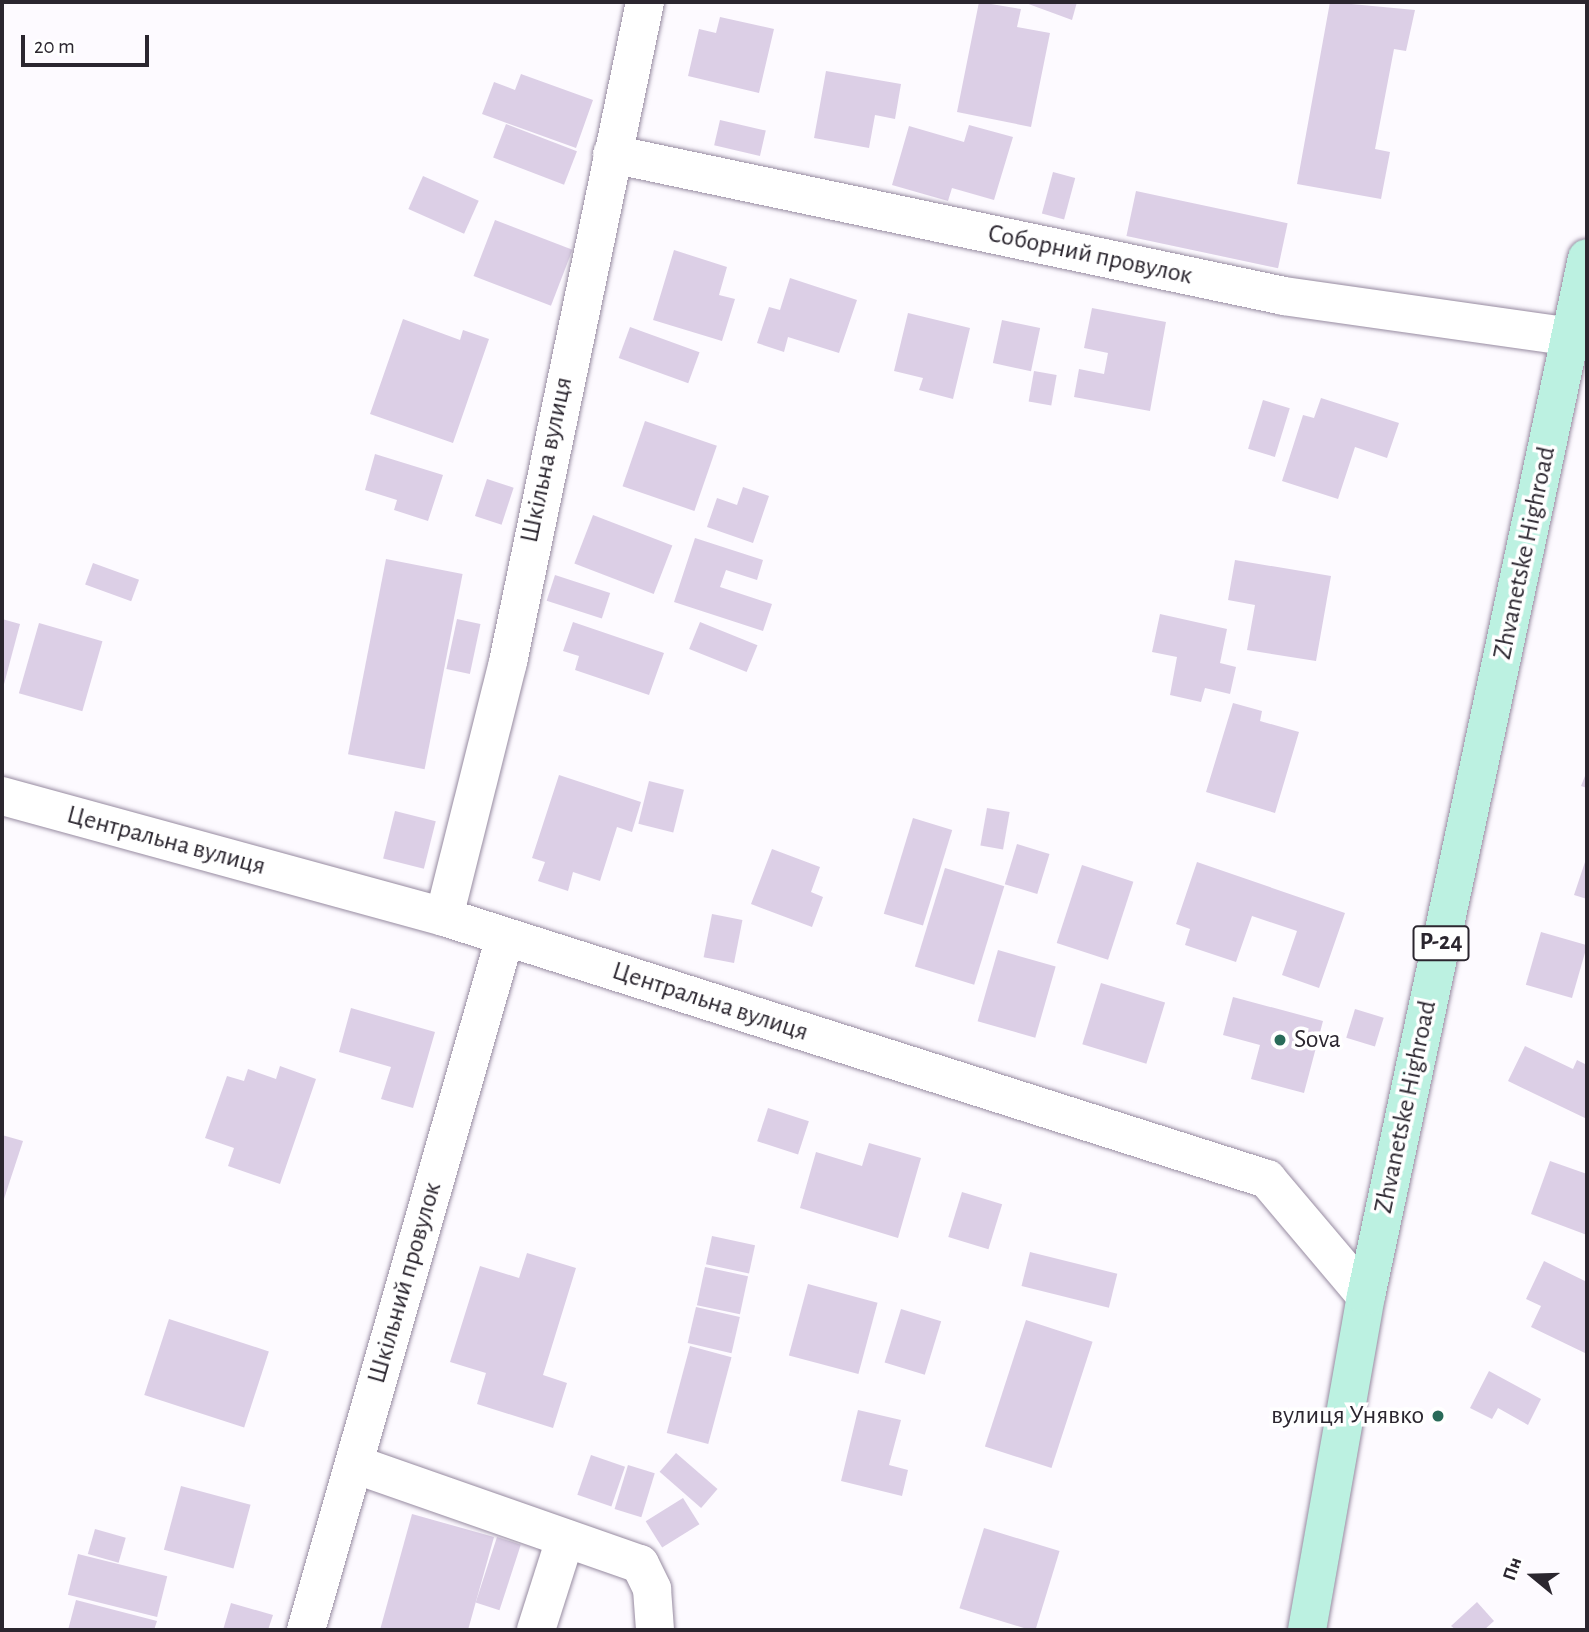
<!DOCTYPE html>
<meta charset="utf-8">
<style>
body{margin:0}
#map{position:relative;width:1589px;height:1632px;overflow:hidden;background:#fdfaff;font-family:"Alegreya Sans",sans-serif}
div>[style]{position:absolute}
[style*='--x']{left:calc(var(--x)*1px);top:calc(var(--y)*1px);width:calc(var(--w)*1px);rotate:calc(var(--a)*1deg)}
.building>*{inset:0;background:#dccfe6;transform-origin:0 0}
.roads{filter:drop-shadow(0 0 2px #978ba1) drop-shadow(0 0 2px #978ba1)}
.minor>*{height:38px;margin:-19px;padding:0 19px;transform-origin:19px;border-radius:19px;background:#fff}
.major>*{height:38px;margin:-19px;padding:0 19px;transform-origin:19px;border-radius:19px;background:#bcf1e1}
.dots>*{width:19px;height:19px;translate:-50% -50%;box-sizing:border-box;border:4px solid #fff;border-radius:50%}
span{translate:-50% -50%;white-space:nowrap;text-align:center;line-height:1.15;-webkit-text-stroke:7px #fff;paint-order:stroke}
.shield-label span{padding:2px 5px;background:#fff;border:2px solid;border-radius:5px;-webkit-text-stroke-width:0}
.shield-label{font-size:24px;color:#2b262f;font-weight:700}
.street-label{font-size:26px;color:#2b262f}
.poi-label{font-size:26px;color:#2b262f}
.left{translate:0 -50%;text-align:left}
.right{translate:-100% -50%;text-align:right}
.frame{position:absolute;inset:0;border:4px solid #2b262f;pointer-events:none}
.north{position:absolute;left:1498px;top:1541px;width:70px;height:70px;-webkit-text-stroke:5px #fff;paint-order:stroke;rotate:289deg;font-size:19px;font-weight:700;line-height:28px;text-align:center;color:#2b262f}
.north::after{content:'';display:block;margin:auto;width:24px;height:32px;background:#2b262f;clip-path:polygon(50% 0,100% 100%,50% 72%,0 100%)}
.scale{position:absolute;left:21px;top:35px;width:128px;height:32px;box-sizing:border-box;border:4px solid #2b262f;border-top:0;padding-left:9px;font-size:21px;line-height:24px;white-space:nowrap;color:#2b262f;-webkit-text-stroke:5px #fff;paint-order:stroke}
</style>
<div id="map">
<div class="building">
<div style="clip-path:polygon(979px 2px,1021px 9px,1017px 27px,1050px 33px,1031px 127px,957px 112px)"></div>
<div style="clip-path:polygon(1023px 2px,1077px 2px,1072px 20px)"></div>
<div style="clip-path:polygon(1330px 2px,1415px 10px,1406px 51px,1394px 49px,1375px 149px,1390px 152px,1381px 199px,1297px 184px)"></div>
<div style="clip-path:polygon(720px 17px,774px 29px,759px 93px,688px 76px,699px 29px,716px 33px)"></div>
<div style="clip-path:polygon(826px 71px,901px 84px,895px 119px,875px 115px,869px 148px,814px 138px)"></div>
<div style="clip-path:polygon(521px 74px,593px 100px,576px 148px,482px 114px,494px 82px,515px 90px)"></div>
<div style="left:720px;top:120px;width:47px;height:26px;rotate:13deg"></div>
<div style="left:506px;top:124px;width:76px;height:36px;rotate:21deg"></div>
<div style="clip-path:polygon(969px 125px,1013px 137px,994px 200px,952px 188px,948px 201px,892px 185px,909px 126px,964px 142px)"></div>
<div style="left:1053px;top:172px;width:23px;height:43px;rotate:15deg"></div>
<div style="left:423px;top:176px;width:61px;height:36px;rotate:24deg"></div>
<div style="left:1136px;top:191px;width:155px;height:46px;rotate:12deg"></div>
<div style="left:495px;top:220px;width:83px;height:60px;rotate:21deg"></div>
<div style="clip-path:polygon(674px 250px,727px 267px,719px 295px,735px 299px,722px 341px,653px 320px)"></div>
<div style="clip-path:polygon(790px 278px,857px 300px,839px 353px,788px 337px,784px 352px,757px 343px,769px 307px,780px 310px)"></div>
<div style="clip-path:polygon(1092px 308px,1166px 322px,1150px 411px,1074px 397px,1079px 369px,1104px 374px,1108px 353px,1084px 348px)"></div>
<div style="clip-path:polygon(908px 313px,970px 328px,953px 399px,919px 390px,923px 378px,894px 371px)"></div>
<div style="clip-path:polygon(403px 319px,460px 340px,463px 330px,489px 339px,453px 443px,370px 414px)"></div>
<div style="left:1002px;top:320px;width:39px;height:44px;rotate:12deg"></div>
<div style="left:630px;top:327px;width:74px;height:33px;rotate:20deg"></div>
<div style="left:1034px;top:371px;width:23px;height:31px;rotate:10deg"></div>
<div style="clip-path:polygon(1321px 398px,1399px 423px,1387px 458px,1355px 447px,1338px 499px,1282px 481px,1303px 415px,1314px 418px)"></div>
<div style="left:1263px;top:400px;width:28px;height:51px;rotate:17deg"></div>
<div style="left:645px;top:421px;width:76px;height:69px;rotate:19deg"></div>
<div style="clip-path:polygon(375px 454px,443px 475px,428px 521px,394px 510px,397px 500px,365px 490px)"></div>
<div style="left:487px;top:479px;width:28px;height:39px;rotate:18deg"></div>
<div style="clip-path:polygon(743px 487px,769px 496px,753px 543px,707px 527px,717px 498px,737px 505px)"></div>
<div style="left:593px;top:515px;width:85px;height:52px;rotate:21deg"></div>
<div style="clip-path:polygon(695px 538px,763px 560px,757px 580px,726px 570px,720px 587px,772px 604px,763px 631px,674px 602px)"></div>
<div style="left:386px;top:559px;width:78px;height:199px;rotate:11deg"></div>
<div style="clip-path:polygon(1235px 560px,1331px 576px,1316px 661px,1247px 650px,1255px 605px,1228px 600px)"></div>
<div style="left:93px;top:563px;width:49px;height:23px;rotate:20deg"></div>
<div style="left:555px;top:575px;width:58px;height:27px;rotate:18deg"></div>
<div style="clip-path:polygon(1160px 614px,1227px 629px,1220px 663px,1236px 667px,1230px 694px,1205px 688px,1201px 702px,1170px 695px,1177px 657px,1152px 652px)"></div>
<div style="clip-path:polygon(2px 619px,20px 624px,3px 688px,2px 687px)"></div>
<div style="left:457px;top:619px;width:24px;height:51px;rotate:12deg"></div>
<div style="clip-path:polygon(573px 622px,664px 653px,649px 695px,575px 670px,579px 656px,563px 651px)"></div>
<div style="left:700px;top:622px;width:62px;height:29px;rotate:22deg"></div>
<div style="left:39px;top:623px;width:66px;height:73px;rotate:16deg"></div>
<div style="clip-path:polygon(1233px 703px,1262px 711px,1260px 721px,1299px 732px,1275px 813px,1206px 792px)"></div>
<div style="clip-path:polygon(1587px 771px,1587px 788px,1581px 786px)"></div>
<div style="clip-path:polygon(559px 775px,641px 802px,632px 832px,617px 827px,600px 881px,573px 872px,568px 891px,538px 881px,545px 862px,532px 858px)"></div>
<div style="left:649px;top:781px;width:36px;height:44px;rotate:14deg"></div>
<div style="left:987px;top:808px;width:23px;height:38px;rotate:10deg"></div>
<div style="left:395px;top:811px;width:42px;height:49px;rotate:14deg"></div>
<div style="left:913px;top:818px;width:41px;height:100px;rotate:17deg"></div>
<div style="left:1017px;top:844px;width:34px;height:42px;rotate:17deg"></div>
<div style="clip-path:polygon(772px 849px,820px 867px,811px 892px,823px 897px,812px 927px,751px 904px)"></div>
<div style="clip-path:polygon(1587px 856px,1587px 899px,1574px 895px)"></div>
<div style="clip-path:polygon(1197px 862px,1345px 913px,1319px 988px,1282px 975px,1297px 931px,1252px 916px,1236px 962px,1185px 945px,1190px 929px,1176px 924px)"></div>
<div style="left:1082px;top:865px;width:54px;height:82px;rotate:18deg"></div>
<div style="left:945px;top:868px;width:62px;height:103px;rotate:17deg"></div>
<div style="left:712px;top:914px;width:31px;height:44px;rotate:11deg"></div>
<div style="left:1541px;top:932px;width:48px;height:55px;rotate:16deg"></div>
<div style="left:998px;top:950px;width:60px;height:74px;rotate:16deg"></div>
<div style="left:1101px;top:983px;width:67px;height:64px;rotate:17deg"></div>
<div style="clip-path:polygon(1233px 997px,1323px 1021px,1304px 1093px,1251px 1079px,1260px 1045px,1223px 1035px)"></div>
<div style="clip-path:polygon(351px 1008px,435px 1032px,413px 1108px,381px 1099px,391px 1067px,339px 1052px)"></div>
<div style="left:1355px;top:1009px;width:30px;height:30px;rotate:17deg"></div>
<div style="clip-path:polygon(1525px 1046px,1573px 1069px,1577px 1060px,1587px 1065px,1587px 1119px,1508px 1081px)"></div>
<div style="clip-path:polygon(280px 1066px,316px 1079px,280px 1184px,228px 1166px,234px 1148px,205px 1138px,227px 1076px,244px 1081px,248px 1069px,276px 1079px)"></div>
<div style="left:768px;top:1108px;width:43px;height:35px;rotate:18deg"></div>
<div style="clip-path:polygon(2px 1135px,23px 1141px,2px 1205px)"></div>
<div style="clip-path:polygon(869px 1143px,921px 1158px,898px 1238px,800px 1208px,816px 1152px,862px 1166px)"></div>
<div style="clip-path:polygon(1550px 1161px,1587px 1174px,1587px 1235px,1531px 1214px)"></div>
<div style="left:962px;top:1192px;width:42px;height:47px;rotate:17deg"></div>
<div style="left:712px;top:1236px;width:44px;height:29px;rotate:12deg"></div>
<div style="left:1030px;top:1252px;width:90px;height:35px;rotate:14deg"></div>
<div style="clip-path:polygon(527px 1253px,576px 1268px,543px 1375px,567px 1383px,553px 1428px,477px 1404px,486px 1373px,450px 1362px,480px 1266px,519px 1278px)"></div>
<div style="clip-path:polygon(1544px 1261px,1587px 1282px,1587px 1354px,1531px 1327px,1541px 1306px,1526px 1299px)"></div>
<div style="left:705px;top:1267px;width:44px;height:39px;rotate:12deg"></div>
<div style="left:808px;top:1284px;width:72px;height:74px;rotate:15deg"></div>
<div style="left:696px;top:1307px;width:45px;height:37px;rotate:13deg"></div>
<div style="left:901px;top:1309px;width:42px;height:56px;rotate:17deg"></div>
<div style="left:169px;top:1319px;width:105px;height:80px;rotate:18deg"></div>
<div style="left:1026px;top:1320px;width:70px;height:133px;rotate:18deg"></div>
<div style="left:690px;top:1346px;width:43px;height:90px;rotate:15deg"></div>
<div style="clip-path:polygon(1489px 1371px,1541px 1399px,1528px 1425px,1498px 1408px,1492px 1419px,1470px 1408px)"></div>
<div style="clip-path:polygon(858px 1410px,901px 1420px,889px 1465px,908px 1470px,902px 1496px,841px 1481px)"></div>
<div style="left:676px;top:1453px;width:55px;height:25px;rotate:41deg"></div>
<div style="left:591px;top:1455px;width:36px;height:42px;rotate:19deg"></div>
<div style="left:628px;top:1465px;width:28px;height:46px;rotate:17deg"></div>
<div style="left:181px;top:1486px;width:72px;height:66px;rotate:15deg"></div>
<div style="left:683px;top:1498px;width:31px;height:44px;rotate:58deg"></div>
<div style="clip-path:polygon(412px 1514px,494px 1537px,468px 1630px,380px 1630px)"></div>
<div style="left:984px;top:1528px;width:79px;height:84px;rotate:17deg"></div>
<div style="left:95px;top:1529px;width:32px;height:26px;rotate:16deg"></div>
<div style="left:497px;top:1537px;width:25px;height:69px;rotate:18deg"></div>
<div style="left:78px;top:1554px;width:92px;height:42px;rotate:14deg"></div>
<div style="clip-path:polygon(76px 1600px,157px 1621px,154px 1630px,68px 1630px)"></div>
<div style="clip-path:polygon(1477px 1602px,1494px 1621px,1484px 1630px,1456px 1630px,1451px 1626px)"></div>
<div style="clip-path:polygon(231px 1603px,273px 1615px,268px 1630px,223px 1630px)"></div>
</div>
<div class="roads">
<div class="minor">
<div style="--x:612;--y:154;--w:687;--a:11.93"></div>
<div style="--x:1284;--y:296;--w:290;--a:8.1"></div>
<div style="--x:2;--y:796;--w:458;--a:15.3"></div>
<div style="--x:444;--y:917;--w:864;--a:17.66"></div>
<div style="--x:1267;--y:1179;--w:153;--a:49.8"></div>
<div style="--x:444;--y:917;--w:263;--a:-75.9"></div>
<div style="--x:508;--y:662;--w:674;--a:-78.27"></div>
<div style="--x:354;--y:1464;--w:303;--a:19.3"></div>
<div style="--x:640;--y:1564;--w:28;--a:64"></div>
<div style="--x:652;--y:1589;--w:41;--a:85.8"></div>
<div style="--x:306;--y:1630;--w:721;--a:-73.98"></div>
<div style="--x:536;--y:1630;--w:96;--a:-72.3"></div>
</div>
<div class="major">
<div style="--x:1307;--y:1630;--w:339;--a:-80"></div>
<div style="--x:1366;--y:1296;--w:1061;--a:-77.98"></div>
</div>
</div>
<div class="dots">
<div style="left:1280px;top:1040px;background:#296a59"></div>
<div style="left:1438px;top:1416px;background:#296a59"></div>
</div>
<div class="shield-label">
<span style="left:1441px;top:943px">Р-24</span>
</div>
<div class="street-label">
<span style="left:1090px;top:255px;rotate:12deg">Соборний провулок</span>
<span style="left:547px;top:460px;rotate:-78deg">Шкільна вулиця</span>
<span style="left:1525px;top:553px;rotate:-78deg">Zhvanetske Highroad</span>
<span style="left:166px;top:841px;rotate:15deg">Центральна вулиця</span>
<span style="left:710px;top:1002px;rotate:18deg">Центральна вулиця</span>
<span style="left:1406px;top:1107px;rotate:-78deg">Zhvanetske Highroad</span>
<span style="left:405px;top:1283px;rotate:-74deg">Шкільний провулок</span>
</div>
<div class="poi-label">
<span class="left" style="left:1294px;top:1040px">Sova</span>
<span class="right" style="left:1424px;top:1416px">вулиця Унявко</span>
</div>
<div class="frame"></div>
<div class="north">Пн</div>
<div class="scale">20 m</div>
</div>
